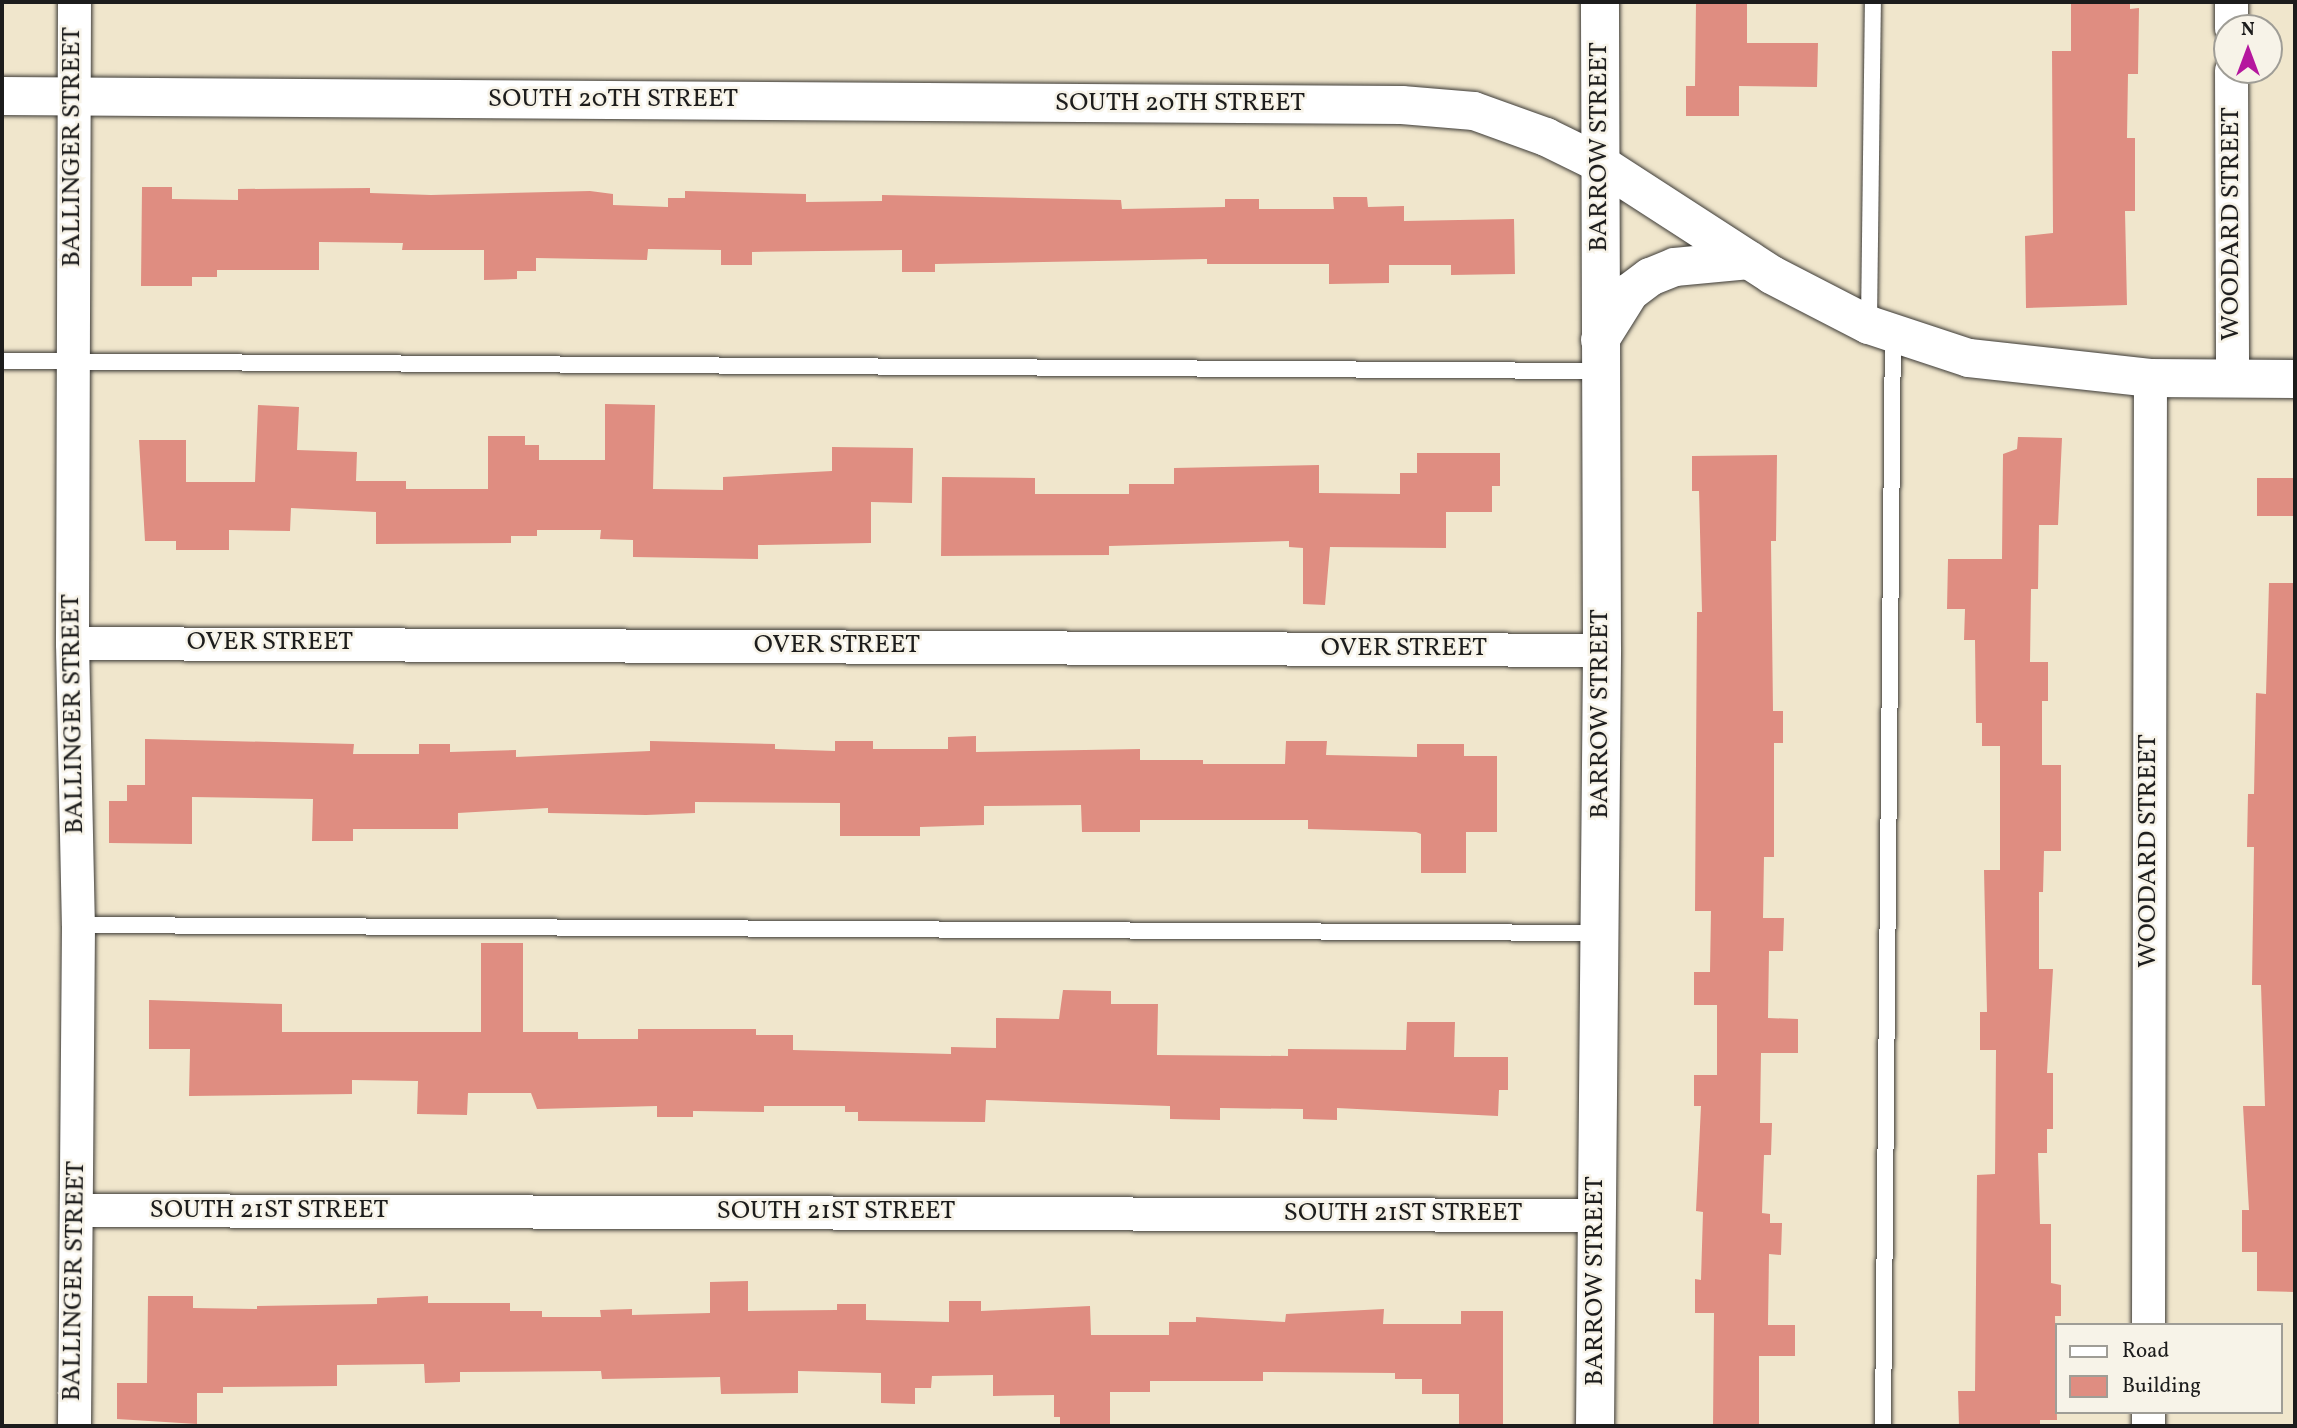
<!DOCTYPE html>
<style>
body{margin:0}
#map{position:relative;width:2297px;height:1428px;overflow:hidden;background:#f0e6cc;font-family:Vollkorn,serif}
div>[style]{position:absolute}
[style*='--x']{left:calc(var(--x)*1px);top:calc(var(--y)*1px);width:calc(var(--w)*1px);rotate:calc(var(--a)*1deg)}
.building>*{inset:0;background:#df8d81;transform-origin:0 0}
.roads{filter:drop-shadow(0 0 2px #3c3a36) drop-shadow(0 0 2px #3c3a36)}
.service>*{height:16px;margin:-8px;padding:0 8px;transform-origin:8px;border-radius:8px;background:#fff}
.minor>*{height:33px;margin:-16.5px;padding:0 16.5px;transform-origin:16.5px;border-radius:16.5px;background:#fff}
.tertiary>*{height:38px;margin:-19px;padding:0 19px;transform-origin:19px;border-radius:19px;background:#fff}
.secondary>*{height:38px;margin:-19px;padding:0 19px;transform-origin:19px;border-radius:19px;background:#fff}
span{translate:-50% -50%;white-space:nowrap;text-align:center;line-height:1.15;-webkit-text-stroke:5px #f7f3e8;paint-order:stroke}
.street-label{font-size:26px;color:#1c1c1c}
.frame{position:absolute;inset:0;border:4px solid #1c1c1c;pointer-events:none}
.legend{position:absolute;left:2055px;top:1323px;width:228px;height:91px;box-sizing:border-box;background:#f7f3e8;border:2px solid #9f9d96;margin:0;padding:9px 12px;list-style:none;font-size:21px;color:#1c1c1c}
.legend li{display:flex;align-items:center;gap:14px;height:35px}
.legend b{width:35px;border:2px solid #9f9d96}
.north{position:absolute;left:2213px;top:14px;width:70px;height:70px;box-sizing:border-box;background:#f7f3e8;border:2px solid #9f9d96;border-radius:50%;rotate:0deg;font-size:19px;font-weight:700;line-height:28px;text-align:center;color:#1c1c1c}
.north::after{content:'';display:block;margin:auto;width:24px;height:32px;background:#b5179e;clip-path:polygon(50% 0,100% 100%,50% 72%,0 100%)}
</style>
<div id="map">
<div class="building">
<div style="clip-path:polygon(1696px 2px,1747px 2px,1747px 43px,1818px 43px,1817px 87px,1739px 86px,1739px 116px,1686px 116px,1686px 86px,1695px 86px)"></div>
<div style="clip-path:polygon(2071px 2px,2130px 2px,2130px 9px,2139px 8px,2138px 74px,2128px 74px,2127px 138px,2135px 138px,2135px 211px,2125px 211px,2127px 305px,2026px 308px,2025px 236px,2053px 233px,2052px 51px,2071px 51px)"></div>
<div style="clip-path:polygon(142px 187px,172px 187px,172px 199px,238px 200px,238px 189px,370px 188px,370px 193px,431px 195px,590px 191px,613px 194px,613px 205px,668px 207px,668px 198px,685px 198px,685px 191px,806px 194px,806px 202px,882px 201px,882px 195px,1121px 200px,1122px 209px,1225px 207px,1225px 199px,1259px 199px,1259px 209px,1334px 209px,1333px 197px,1367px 197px,1368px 207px,1404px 206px,1404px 221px,1514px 219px,1515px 274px,1451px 275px,1451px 265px,1389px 265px,1389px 283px,1329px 284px,1329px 264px,1207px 264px,1207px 259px,935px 264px,935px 272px,902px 272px,902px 250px,752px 252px,752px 265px,721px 265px,721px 250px,648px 249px,647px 260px,536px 258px,536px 271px,517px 271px,517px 279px,484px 280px,484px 250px,402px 250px,403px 243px,319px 242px,319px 270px,217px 270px,217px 277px,192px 277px,192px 286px,141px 286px)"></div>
<div style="clip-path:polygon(605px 404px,655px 405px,653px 489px,723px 490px,723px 477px,832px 471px,832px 447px,913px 448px,912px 503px,871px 502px,871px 543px,758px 545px,758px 559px,633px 557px,633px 540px,600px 539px,601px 530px,537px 530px,537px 536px,511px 536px,511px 543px,376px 544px,376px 512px,291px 508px,290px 531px,229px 530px,229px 550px,176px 550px,176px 541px,145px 541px,139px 440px,186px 440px,186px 482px,255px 482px,258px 405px,299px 407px,297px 450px,357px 452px,356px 481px,406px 481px,406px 489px,488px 489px,488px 436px,525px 436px,525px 445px,539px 445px,539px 460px,605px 460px)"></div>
<div style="clip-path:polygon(2018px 437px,2062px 438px,2058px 525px,2039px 525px,2038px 589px,2031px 589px,2030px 662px,2048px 662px,2048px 701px,2042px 701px,2042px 765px,2061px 765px,2061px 851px,2044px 851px,2043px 892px,2039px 892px,2039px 969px,2053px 969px,2047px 1073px,2053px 1073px,2053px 1129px,2047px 1129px,2047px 1153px,2038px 1153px,2040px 1224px,2051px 1224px,2051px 1283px,2061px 1285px,2061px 1316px,2055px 1316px,2057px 1420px,2040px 1420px,2040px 1426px,1959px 1426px,1958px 1391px,1975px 1391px,1977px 1175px,1995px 1174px,1996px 1050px,1980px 1050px,1980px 1012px,1987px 1012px,1984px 870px,2000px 870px,2000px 746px,1982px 746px,1982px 723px,1976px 723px,1975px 640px,1964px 640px,1965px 609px,1947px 609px,1948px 559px,2002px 559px,2003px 454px,2017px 449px)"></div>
<div style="clip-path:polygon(1417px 453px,1500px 453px,1500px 486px,1492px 486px,1492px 512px,1446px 512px,1446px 548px,1330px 547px,1325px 605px,1303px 604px,1303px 548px,1289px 547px,1289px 541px,1109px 546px,1109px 555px,941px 556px,942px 477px,1035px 478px,1035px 494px,1129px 494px,1129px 484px,1174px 484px,1174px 468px,1319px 465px,1319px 493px,1400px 494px,1400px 473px,1417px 473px)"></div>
<div style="clip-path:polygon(1777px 455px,1776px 541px,1771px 541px,1773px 711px,1783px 711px,1783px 743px,1774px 743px,1774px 857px,1764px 857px,1763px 918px,1784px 918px,1783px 951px,1769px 951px,1768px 1018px,1798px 1019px,1798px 1053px,1761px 1053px,1760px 1123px,1772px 1123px,1771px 1155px,1764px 1155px,1762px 1213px,1770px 1214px,1770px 1223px,1782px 1223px,1781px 1255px,1769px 1254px,1768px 1325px,1795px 1325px,1795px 1356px,1759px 1356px,1759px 1426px,1713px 1426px,1714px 1313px,1695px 1313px,1695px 1279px,1701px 1280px,1703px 1212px,1696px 1211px,1701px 1106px,1694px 1106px,1694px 1075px,1717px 1075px,1717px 1005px,1694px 1005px,1694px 972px,1710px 972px,1711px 911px,1695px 911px,1697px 612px,1702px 612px,1699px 491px,1692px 491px,1692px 456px)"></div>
<div style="left:2257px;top:478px;width:38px;height:38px"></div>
<div style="clip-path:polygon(2269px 583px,2295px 583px,2295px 1292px,2257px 1291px,2257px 1252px,2242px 1252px,2242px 1210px,2249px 1210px,2243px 1106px,2265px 1106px,2261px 985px,2252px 985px,2254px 847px,2247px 847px,2248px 794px,2254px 794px,2256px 693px,2266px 694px)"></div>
<div style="clip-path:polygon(976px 736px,976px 752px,1140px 749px,1140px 760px,1203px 760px,1203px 764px,1285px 764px,1286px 741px,1327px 741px,1326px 755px,1417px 757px,1417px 744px,1464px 744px,1464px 756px,1497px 756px,1497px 832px,1466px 832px,1466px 873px,1421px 873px,1421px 834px,1416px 832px,1308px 829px,1308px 820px,1140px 820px,1140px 832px,1082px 832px,1081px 805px,984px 806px,984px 825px,920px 827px,920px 836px,840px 836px,840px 803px,695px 802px,695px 813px,646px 815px,548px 813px,548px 808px,458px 813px,458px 829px,353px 829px,353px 841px,312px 841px,313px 799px,192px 797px,192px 844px,109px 843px,109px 801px,127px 801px,127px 785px,145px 785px,145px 739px,354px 744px,353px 754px,419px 754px,419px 744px,450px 744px,450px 752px,516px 750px,516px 757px,650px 751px,650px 741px,775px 744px,775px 749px,835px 751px,835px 741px,873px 741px,873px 749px,948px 749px,948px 737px)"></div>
<div style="clip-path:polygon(481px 943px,523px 943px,523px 1032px,578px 1032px,578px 1039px,638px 1039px,638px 1029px,756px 1029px,756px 1035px,793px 1035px,793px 1050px,951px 1054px,951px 1047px,996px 1048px,996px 1018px,1059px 1019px,1063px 990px,1111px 991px,1111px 1004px,1158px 1004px,1157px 1055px,1288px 1056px,1288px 1049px,1406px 1050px,1407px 1022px,1455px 1022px,1454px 1057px,1508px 1057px,1508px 1090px,1499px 1090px,1498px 1116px,1337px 1108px,1337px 1120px,1303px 1119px,1303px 1109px,1220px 1108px,1220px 1120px,1170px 1119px,1170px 1106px,986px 1100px,985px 1122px,858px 1121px,858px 1112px,845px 1112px,845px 1106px,764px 1106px,764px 1112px,693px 1111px,693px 1117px,657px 1117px,657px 1106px,537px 1109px,531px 1093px,468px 1093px,467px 1115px,417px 1114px,418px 1081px,352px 1080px,352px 1094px,189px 1096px,190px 1049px,149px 1049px,149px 1000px,282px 1004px,282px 1032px,481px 1032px)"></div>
<div style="clip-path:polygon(748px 1281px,748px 1311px,837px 1310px,837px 1304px,866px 1304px,866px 1320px,949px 1322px,949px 1301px,981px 1301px,981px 1311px,1090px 1306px,1091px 1335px,1169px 1335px,1169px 1322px,1196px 1322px,1196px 1317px,1285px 1322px,1286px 1314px,1384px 1309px,1383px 1324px,1461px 1324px,1461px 1311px,1503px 1311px,1503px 1426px,1459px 1426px,1459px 1394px,1422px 1394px,1422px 1379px,1395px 1379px,1395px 1373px,1263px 1372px,1263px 1381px,1150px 1381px,1150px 1392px,1110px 1392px,1110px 1424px,1060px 1425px,1060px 1417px,1054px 1417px,1054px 1395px,993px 1396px,993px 1375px,932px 1376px,931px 1388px,915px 1388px,915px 1404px,881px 1403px,881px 1373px,798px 1371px,798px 1393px,721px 1394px,720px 1377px,602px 1379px,601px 1371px,460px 1372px,460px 1382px,425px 1383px,424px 1364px,337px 1365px,337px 1386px,223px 1387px,223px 1393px,197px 1393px,197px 1424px,117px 1419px,117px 1383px,147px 1383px,148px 1296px,193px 1296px,193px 1308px,257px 1309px,257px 1306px,377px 1304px,377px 1298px,428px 1296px,428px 1303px,510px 1303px,510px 1311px,542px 1311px,542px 1317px,601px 1317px,600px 1310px,632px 1309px,632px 1315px,710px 1313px,710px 1282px)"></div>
</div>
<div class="roads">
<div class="service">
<div style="--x:1869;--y:322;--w:320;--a:-89.3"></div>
<div style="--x:2;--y:361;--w:1598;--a:0.36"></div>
<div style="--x:78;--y:925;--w:1521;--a:0.3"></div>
<div style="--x:1883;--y:1426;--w:1093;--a:-89.48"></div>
</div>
<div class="minor">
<div style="--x:74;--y:2;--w:641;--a:90.18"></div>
<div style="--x:72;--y:643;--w:282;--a:88.8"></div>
<div style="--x:78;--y:925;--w:501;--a:90.46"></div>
<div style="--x:2231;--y:2;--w:26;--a:90"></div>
<div style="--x:2231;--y:70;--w:309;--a:89.8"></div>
<div style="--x:72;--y:643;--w:1530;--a:0.26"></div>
<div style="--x:76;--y:1210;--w:1520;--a:0.19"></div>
<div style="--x:2148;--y:1325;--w:947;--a:-89.88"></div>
<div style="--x:2148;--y:1426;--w:14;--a:-90"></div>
</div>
<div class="tertiary">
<div style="--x:2;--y:96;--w:1400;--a:0.37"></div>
<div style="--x:1402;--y:105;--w:72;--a:4.8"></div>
<div style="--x:1474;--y:111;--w:77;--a:19.9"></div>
<div style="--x:1546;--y:137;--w:59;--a:26.1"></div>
<div style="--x:1599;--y:163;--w:206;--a:32.9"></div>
<div style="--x:1772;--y:275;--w:109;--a:27.3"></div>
<div style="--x:1869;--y:325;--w:105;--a:18.3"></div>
<div style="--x:1969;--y:358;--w:182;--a:6.3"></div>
<div style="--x:2150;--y:378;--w:145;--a:0.4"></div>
</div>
<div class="secondary">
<div style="--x:1600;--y:340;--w:57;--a:-58"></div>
<div style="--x:1630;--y:292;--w:25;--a:-37"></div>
<div style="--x:1650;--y:277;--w:27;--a:-22"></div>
<div style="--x:1675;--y:267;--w:74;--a:-5.4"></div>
<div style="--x:1595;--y:1426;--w:776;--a:-89.48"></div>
<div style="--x:1602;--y:650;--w:648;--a:-90.18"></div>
</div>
</div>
<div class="street-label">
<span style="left:613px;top:100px">SOUTH 20TH STREET</span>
<span style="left:1180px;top:104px">SOUTH 20TH STREET</span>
<span style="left:73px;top:147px;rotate:-90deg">BALLINGER STREET</span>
<span style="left:1600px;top:147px;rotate:-90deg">BARROW STREET</span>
<span style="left:2232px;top:224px;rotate:-90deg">WOODARD STREET</span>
<span style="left:270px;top:643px">OVER STREET</span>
<span style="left:837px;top:646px">OVER STREET</span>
<span style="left:1404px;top:649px">OVER STREET</span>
<span style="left:74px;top:714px;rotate:-91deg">BALLINGER STREET</span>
<span style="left:1601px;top:714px;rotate:-90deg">BARROW STREET</span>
<span style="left:2149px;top:851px;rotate:-90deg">WOODARD STREET</span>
<span style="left:269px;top:1211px">SOUTH 21ST STREET</span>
<span style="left:836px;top:1212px">SOUTH 21ST STREET</span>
<span style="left:1403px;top:1214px">SOUTH 21ST STREET</span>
<span style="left:75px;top:1281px;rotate:-89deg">BALLINGER STREET</span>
<span style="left:1596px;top:1281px;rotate:-90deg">BARROW STREET</span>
</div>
<div class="frame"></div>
<ul class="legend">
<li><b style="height:9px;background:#fff"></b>Road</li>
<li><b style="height:19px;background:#df8d81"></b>Building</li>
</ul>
<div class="north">N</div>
</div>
